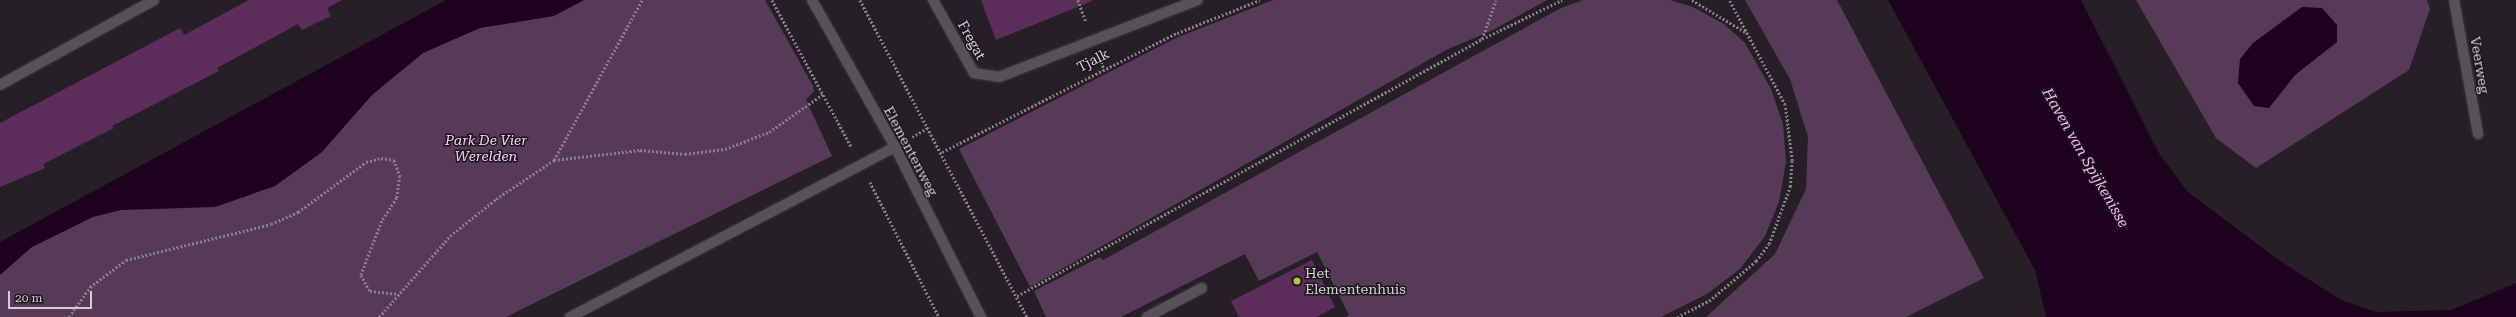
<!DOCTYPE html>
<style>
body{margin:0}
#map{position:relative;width:2516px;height:317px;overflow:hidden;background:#262026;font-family:"Roboto Serif",serif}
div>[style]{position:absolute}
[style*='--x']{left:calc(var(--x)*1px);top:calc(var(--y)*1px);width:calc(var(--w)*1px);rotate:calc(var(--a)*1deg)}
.green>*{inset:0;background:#593959}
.water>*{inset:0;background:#1f0120}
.building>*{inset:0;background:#5c2d5c}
.path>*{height:2.5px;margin-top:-1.25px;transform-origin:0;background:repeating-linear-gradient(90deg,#847f84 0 2px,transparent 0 4px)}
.roads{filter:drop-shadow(0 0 1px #423d42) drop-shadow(0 0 1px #423d42)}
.service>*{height:10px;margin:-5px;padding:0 5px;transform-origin:5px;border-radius:5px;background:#585157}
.minor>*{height:10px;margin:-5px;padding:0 5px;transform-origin:5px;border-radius:5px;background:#585157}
.tertiary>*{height:10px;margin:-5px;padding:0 5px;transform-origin:5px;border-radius:5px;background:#585157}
.dots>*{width:11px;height:11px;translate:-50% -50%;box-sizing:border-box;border:2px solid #1c171c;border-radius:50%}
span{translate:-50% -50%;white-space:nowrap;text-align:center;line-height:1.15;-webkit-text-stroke:3px #1c171c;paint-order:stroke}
.street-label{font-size:14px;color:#d4d0d4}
.park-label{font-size:14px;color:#fcd0fb;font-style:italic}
.poi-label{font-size:14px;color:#d4d0d4}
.left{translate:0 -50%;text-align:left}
.water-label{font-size:15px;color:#fcb3fc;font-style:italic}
.scale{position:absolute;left:8px;top:291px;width:84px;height:18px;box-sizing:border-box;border:2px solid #d4d0d4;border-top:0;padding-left:5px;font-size:12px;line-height:14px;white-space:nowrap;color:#d4d0d4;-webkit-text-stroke:3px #1c171c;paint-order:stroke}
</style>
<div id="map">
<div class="green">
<div style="clip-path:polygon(451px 0,765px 0,813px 86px,814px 91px,806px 100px,832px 156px,506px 317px,0 317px,0 251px)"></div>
<div style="clip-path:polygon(1273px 0,1547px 0,1491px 31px,1446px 50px,1030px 287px,959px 149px,1178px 37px)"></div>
<div style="clip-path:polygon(1583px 0,1670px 0,1693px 7px,1724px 24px,1745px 43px,1771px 89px,1783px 124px,1786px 162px,1779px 202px,1765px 236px,1740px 269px,1707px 294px,1661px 317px,1346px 317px,1349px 315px,1317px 252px,1259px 281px,1245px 254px,1121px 317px,1046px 317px,1034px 291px,1100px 257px,1103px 260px,1559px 9px)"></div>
<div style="clip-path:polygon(1745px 0,1837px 0,1984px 278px,1906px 317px,1706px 317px,1775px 254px,1806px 189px,1808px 137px,1790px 79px)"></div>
<div style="clip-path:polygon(2136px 0,2427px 0,2430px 9px,2409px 70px,2256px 168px,2216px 138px)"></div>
</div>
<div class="water">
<div style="clip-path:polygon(446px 0,584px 0,554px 16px,480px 28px,423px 53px,372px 95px,322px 152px,275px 186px,215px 207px,121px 210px,93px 217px,32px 247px,0 275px,0 242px)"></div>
<div style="clip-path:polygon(1888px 0,2081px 0,2160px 155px,2188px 192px,2280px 261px,2341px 300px,2376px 312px,2451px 310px,2516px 283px,2516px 317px,2046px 317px,2035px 270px)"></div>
<div style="clip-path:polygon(2302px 7px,2322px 8px,2337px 25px,2337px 42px,2295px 75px,2269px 108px,2254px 106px,2238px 83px,2240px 59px,2253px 43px)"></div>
</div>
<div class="building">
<div style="clip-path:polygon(249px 0,342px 0,327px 8px,331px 16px,302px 30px,298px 24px,217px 68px,219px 71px,112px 126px,114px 128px,43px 164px,45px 168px,0 187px,0 123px,180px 28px,184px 35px)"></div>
<div style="clip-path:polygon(981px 0,1092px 0,1092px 1px,996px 40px)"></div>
<div style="clip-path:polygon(1312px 260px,1335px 307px,1316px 317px,1239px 317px,1231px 301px)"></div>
</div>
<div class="path">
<div style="--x:772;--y:0;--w:168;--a:61.6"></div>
<div style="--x:860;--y:0;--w:358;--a:62.2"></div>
<div style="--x:1078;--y:0;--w:23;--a:70"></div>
<div style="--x:1692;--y:0;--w:64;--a:31"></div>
<div style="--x:1482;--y:39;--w:41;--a:-70.3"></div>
<div style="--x:1100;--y:58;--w:12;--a:70"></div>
<div style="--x:912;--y:137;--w:20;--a:-30"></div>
<div style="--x:942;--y:152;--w:263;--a:-26.9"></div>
<div style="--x:1177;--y:33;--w:89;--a:-21.7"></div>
<div style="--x:554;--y:160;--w:183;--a:-61.2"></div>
<div style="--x:870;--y:182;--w:152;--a:62.9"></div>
<div style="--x:1017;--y:296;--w:531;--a:-28.93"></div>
<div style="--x:1482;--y:39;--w:89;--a:-26"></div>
<div style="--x:69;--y:317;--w:37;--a:-55"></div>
<div style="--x:90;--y:287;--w:45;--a:-36.9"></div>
<div style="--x:126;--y:260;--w:149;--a:-13.9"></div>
<div style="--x:271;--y:224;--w:30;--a:-24"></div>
<div style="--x:298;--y:212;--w:84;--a:-36.3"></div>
<div style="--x:366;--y:162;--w:16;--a:-15"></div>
<div style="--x:381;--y:158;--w:13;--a:9"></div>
<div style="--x:394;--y:160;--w:17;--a:69"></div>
<div style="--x:400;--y:176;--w:22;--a:98"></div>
<div style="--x:397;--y:198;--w:27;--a:123"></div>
<div style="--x:382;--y:221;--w:58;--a:111.3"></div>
<div style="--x:361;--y:275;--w:18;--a:61"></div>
<div style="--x:370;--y:291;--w:27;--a:6"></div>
<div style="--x:379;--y:317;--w:108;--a:-48.8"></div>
<div style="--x:450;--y:236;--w:59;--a:-38.8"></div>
<div style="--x:496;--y:199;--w:70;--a:-33.9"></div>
<div style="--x:554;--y:160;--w:87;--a:-6.6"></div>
<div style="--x:640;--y:150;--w:45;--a:5.1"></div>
<div style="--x:685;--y:154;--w:40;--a:-7.1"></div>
<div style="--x:725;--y:149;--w:47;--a:-21.1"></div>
<div style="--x:769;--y:132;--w:66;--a:-35.1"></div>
<div style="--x:1677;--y:317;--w:36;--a:-27"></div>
<div style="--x:1709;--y:301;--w:62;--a:-40.4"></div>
<div style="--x:1756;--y:261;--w:21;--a:-53"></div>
<div style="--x:1769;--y:244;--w:61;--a:-69.8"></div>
<div style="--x:1790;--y:187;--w:26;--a:-86"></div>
<div style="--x:1792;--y:161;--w:56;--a:-97.1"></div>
<div style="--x:1785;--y:105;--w:119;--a:-118.1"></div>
</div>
<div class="roads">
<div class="service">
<div style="--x:2454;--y:0;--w:136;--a:79.8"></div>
<div style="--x:570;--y:317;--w:367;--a:-27.6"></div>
<div style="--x:1147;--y:317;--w:62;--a:-27.8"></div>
</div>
<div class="minor">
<div style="--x:933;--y:0;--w:84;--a:60.7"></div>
<div style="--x:974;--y:73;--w:25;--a:9"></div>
<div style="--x:999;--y:77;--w:213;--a:-21.2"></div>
<div style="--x:0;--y:85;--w:176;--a:-28.9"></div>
</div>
<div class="tertiary">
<div style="--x:812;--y:0;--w:169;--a:60.5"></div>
<div style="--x:895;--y:147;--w:191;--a:63.2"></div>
</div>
</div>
<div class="dots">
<div style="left:1297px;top:281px;background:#b8c147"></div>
</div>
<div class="street-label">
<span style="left:972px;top:40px;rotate:61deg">Fregat</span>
<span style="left:1093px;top:60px;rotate:-27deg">Tjalk</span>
<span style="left:2480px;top:65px;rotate:80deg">Veerweg</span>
<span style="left:911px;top:151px;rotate:62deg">Elementenweg</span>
</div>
<div class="park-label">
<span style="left:486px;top:148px">Park De Vier<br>Werelden</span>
</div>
<div class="poi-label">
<span class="left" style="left:1305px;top:281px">Het<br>Elementenhuis</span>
</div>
<div class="water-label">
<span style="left:2085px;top:158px;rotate:60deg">Haven van Spijkenisse</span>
</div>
<div class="scale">20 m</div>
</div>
